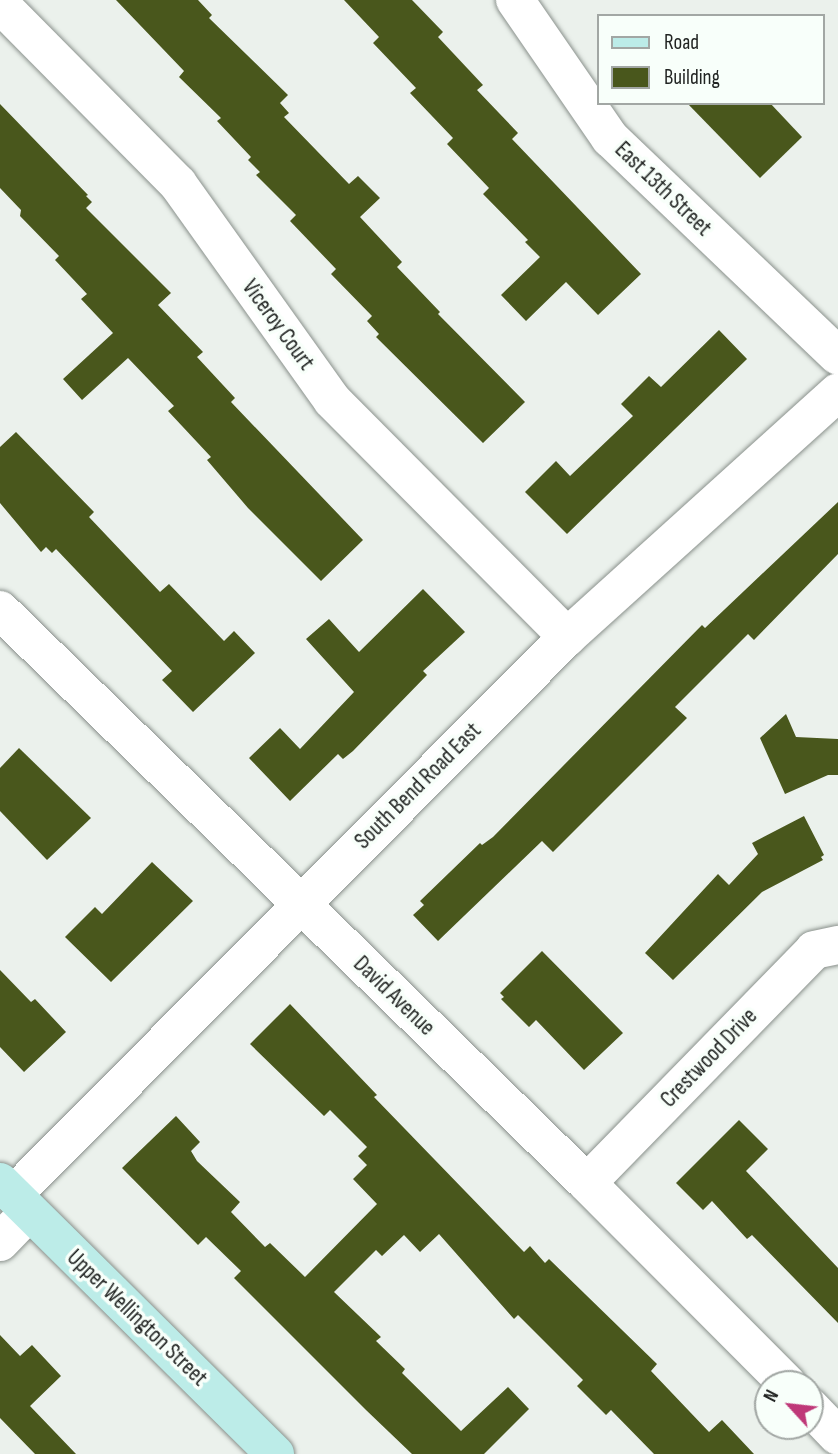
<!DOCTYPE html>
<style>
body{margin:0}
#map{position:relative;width:838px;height:1454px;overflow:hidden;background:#ebf1ec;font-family:"Sofia Sans Condensed",sans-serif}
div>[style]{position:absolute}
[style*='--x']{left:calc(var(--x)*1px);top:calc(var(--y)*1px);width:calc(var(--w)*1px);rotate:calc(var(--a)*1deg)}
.building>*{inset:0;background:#49571c}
.roads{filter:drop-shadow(0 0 2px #8a918c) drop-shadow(0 0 2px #8a918c)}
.minor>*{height:38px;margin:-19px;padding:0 19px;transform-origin:19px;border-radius:19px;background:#fff}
.secondary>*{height:38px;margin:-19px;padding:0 19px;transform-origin:19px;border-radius:19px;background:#bcece8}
span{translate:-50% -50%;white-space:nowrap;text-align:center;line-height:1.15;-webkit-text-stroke:7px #f8fffa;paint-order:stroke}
.street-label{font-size:23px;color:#212422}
.legend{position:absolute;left:597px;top:14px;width:228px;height:91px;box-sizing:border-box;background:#f8fffa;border:2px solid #a2a7a4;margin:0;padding:9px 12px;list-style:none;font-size:21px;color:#212422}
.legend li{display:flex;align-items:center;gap:14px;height:35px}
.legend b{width:35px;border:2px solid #a2a7a4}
.north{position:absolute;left:754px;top:1370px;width:70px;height:70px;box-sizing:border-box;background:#f8fffa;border:2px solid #a2a7a4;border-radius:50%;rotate:297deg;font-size:19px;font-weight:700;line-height:28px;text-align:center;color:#212422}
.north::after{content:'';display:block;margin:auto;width:24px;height:32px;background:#bf3878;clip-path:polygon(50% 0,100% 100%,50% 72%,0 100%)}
</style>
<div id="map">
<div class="building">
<div style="clip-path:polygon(116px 0,198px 0,212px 15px,209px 18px,288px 95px,280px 103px,289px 113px,284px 117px,349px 184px,358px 176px,380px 198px,360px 217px,402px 262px,397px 267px,440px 312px,438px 314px,525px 402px,483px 443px,376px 337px,379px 334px,367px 321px,372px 316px,331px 274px,336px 269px,290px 221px,296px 215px,256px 175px,260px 172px,248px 160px,251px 157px,217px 121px,221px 118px,179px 77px,184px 71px)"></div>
<div style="clip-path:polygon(344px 0,412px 0,443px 32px,438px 37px,483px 85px,477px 90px,518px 133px,512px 139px,641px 274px,598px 315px,566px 282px,526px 321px,501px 295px,540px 257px,525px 242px,528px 240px,483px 194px,489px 188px,447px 144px,453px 138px,410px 93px,416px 88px,373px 43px,379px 37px)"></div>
<div style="clip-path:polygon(687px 103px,770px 103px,802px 137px,760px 178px)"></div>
<div style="clip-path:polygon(0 104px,88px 195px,86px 196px,92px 202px,86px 208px,171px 293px,158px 305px,203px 352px,197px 357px,235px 398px,231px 402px,363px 540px,321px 581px,248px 508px,207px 460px,211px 457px,168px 411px,174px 406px,128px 358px,82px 400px,63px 379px,113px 333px,81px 299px,87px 294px,55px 260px,59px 256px,20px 216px,21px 210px,0 188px)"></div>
<div style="clip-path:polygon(719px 330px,747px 359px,567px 534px,525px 492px,556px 461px,570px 476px,633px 416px,621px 404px,649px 376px,661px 387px)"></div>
<div style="clip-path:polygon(16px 432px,94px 512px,89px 517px,160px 592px,169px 584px,224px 641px,234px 631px,255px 653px,193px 712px,162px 680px,172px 671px,56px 549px,52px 553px,46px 547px,41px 552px,0 503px,0 447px)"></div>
<div style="clip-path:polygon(838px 502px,838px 554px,754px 640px,748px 634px,675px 707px,687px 718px,553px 852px,542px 841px,438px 941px,413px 915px,424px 905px,420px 901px,480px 843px,482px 845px,493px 837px,702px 625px,705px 628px)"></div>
<div style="clip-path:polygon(423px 589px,465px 632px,423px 671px,427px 675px,353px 751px,343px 759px,338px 754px,290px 801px,249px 758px,280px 728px,300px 749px,354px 692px,306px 639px,329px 619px,359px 652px)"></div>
<div style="clip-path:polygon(786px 714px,796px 737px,838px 739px,838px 775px,828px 775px,785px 794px,760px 738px)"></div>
<div style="clip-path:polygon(19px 748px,91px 818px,47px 860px,0 811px,0 768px)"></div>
<div style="clip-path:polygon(804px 816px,824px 855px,821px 857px,823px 860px,762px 892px,673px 980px,645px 953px,718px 874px,729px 885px,758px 854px,752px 843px)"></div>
<div style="clip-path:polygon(152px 862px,193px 901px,111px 982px,65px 937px,95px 907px,102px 914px)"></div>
<div style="clip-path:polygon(542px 951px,623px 1033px,584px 1070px,536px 1020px,529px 1027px,501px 999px,504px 997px,500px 993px)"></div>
<div style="clip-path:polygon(0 970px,31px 1002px,35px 999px,66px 1032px,24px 1072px,0 1047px)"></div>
<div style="clip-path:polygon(290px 1004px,377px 1095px,374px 1097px,524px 1252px,530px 1246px,545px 1263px,549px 1259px,657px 1364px,651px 1371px,709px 1432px,722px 1420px,754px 1454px,654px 1454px,611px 1410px,606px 1415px,577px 1386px,583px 1380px,518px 1315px,514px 1319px,439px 1234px,420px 1252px,404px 1235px,382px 1256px,376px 1250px,334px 1292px,381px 1337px,376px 1341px,405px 1369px,402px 1373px,461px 1431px,508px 1387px,529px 1409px,484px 1454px,412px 1454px,366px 1410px,234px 1278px,241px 1271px,206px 1237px,198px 1245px,122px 1168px,176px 1116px,200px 1142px,191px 1151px,197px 1161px,240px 1202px,231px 1212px,265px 1247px,270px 1243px,305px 1277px,377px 1204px,353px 1179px,367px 1165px,358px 1156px,367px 1147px,330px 1110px,324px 1116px,250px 1044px)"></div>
<div style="clip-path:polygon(739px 1120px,768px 1149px,746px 1171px,838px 1268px,838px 1323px,752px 1235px,747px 1239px,712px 1201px,703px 1210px,676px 1183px)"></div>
<div style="clip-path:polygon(0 1335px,20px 1356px,32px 1345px,61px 1376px,30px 1406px,76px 1454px,35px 1454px,0 1418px)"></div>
</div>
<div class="roads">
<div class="minor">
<div style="--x:515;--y:0;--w:168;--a:55.5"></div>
<div style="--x:610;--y:138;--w:315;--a:43.7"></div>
<div style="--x:0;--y:4;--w:253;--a:45.3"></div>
<div style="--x:178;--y:184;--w:265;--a:54.5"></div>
<div style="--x:332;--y:400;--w:334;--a:45.2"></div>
<div style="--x:0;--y:610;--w:820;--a:44.31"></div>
<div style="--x:587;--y:1183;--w:284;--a:45.1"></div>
<div style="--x:587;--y:1183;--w:325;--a:-45.7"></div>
<div style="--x:814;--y:950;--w:25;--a:-12"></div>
<div style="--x:13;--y:1195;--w:786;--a:-45.21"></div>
<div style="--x:567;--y:637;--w:365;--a:-42.1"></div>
<div style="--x:0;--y:1242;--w:42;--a:-46"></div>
<div style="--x:810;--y:1407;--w:40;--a:46"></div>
</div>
<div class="secondary">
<div style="--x:0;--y:1182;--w:387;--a:44.7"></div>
</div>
</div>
<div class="street-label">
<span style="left:663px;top:189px;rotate:44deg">East 13th Street</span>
<span style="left:278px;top:325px;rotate:54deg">Viceroy Court</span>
<span style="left:418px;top:786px;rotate:-45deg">South Bend Road East</span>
<span style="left:394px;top:996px;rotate:44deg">David Avenue</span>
<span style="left:709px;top:1058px;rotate:-46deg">Crestwood Drive</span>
<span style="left:137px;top:1318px;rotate:44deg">Upper Wellington Street</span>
</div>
<ul class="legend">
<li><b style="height:9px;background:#bcece8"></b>Road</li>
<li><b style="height:19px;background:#49571c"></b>Building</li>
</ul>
<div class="north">N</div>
</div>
